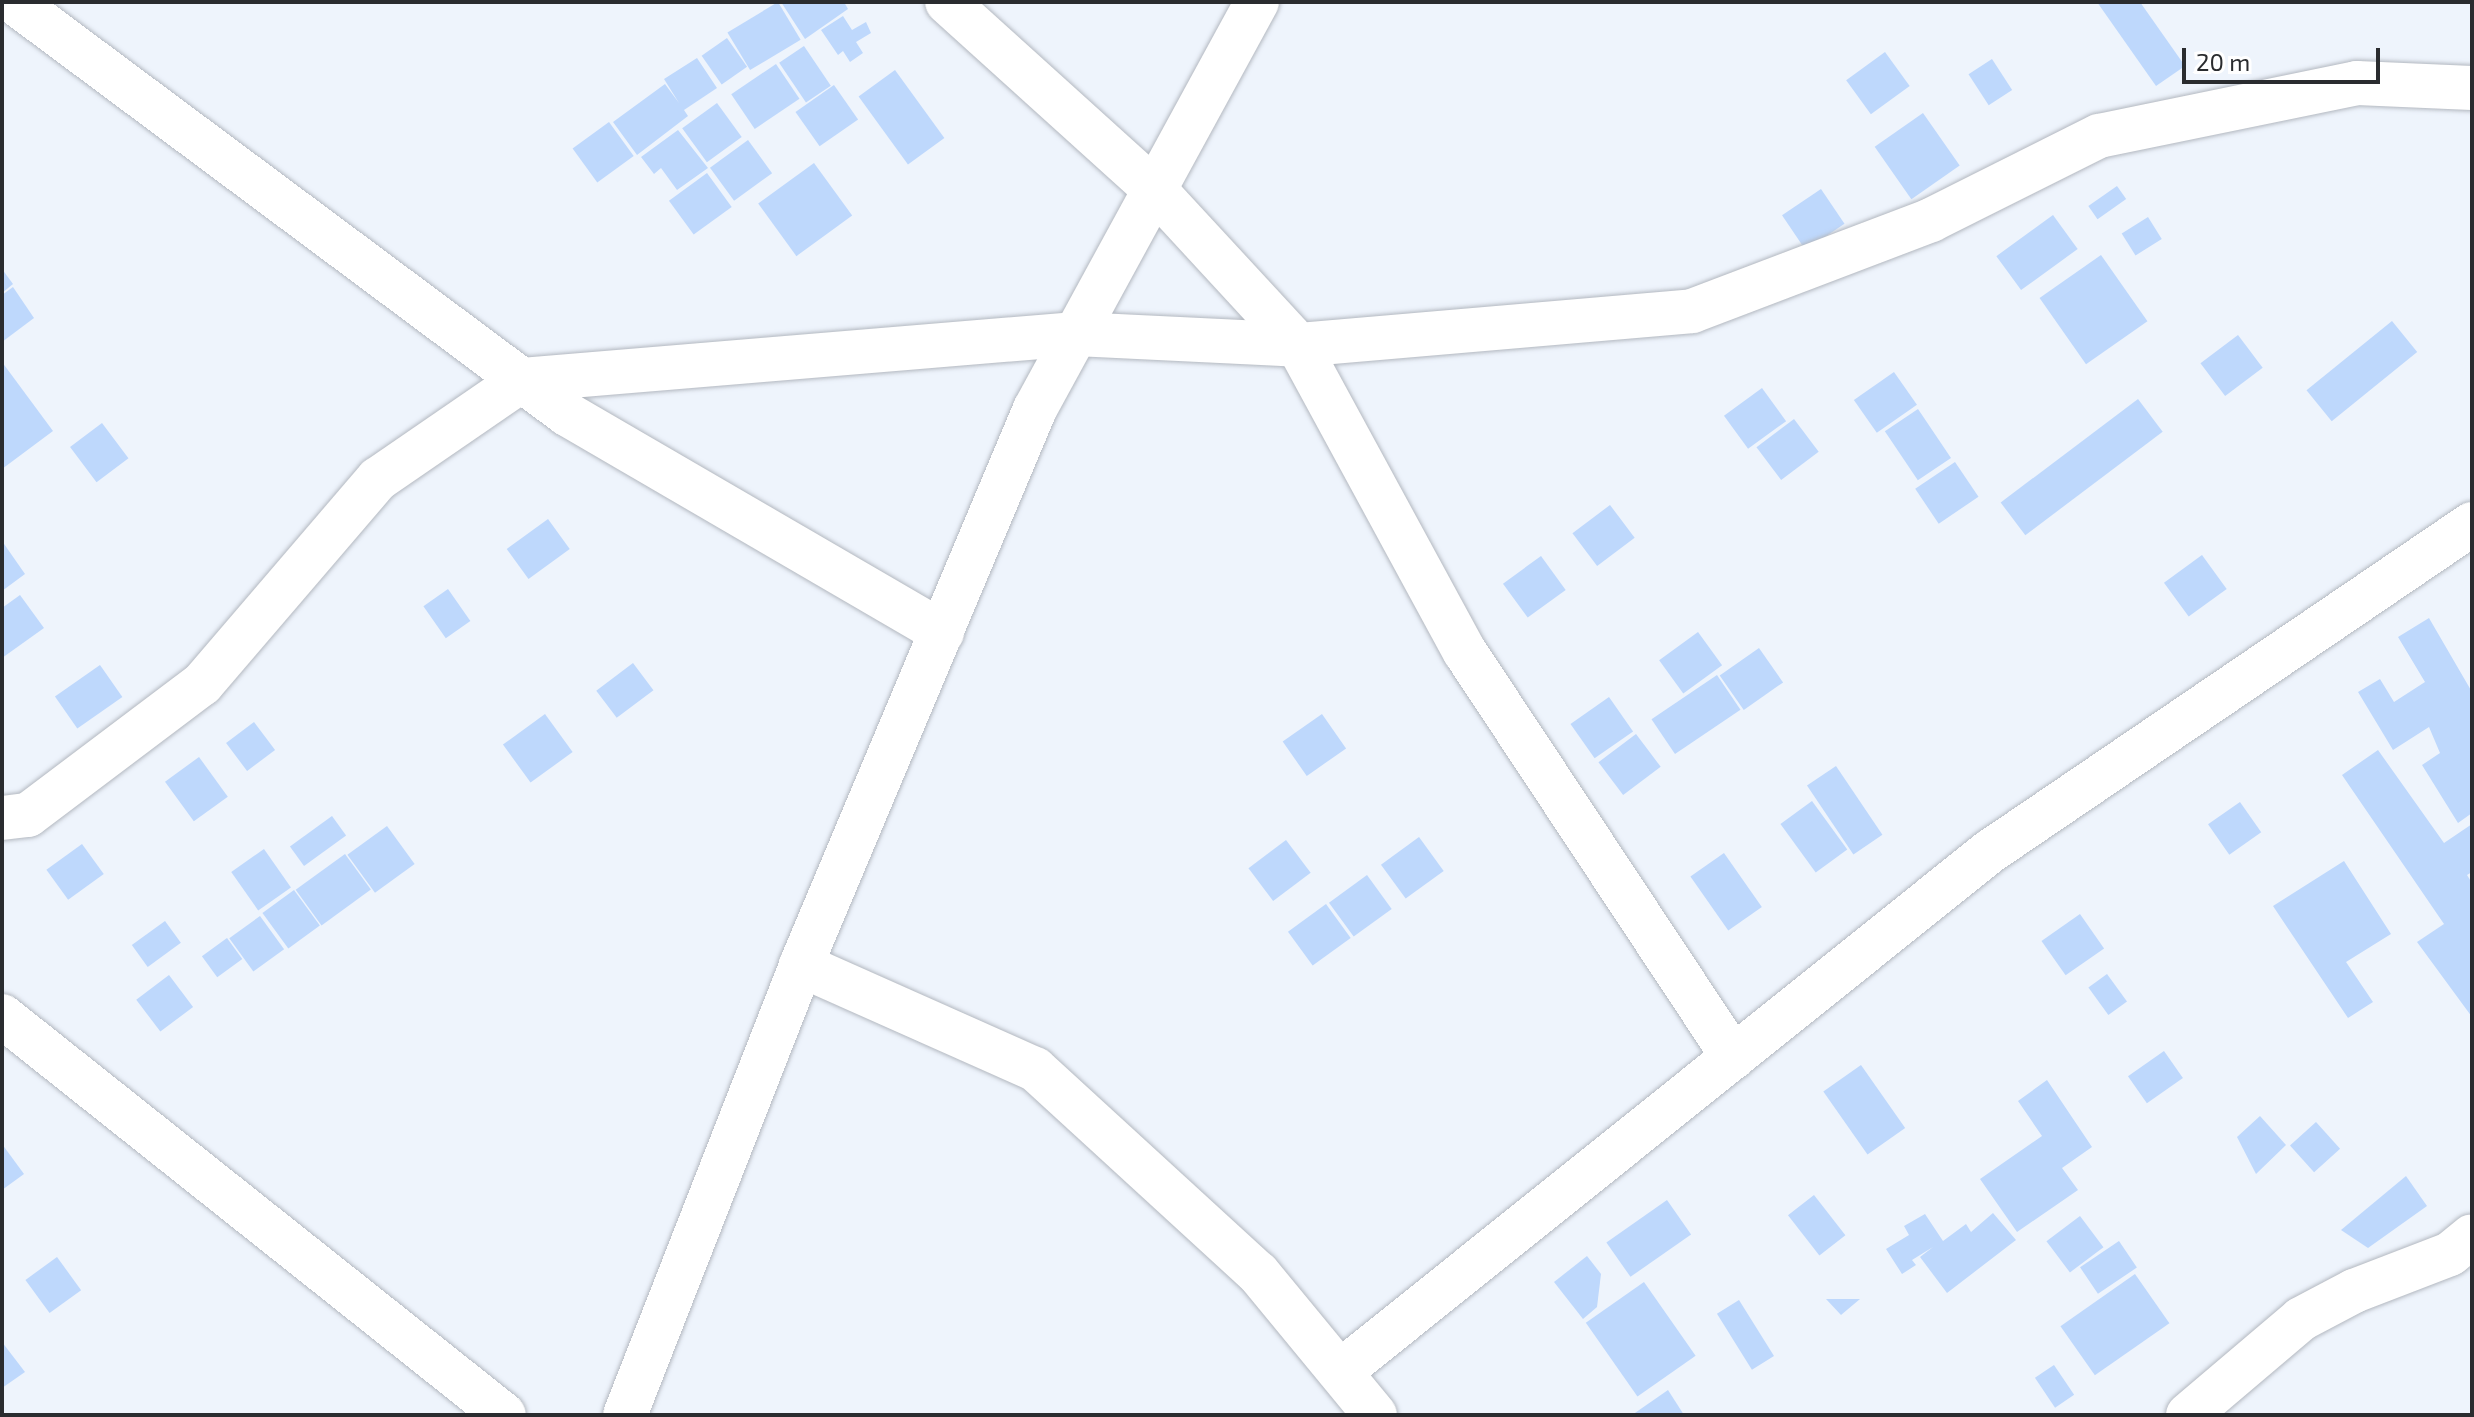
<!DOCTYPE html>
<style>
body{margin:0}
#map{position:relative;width:2474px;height:1417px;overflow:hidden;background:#eef4fc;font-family:"Exo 2",sans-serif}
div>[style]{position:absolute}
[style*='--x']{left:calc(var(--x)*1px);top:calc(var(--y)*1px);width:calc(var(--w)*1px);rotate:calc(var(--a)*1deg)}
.building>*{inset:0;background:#bed8fc;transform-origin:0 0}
.roads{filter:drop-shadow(0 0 2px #b3b8c0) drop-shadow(0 0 2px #b3b8c0)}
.minor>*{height:44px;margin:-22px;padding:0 22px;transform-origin:22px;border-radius:22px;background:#fff}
span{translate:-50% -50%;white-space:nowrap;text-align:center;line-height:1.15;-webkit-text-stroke:6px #fff;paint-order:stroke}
.frame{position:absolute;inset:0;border:4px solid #2a2c2f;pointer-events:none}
.scale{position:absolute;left:2182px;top:48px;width:198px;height:36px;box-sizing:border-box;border:4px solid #2a2c2f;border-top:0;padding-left:10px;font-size:24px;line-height:28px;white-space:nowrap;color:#2a2c2f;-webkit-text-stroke:6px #fff;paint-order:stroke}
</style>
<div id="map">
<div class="building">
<div style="left:778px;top:2px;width:44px;height:59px;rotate:59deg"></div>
<div style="clip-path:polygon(781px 2px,844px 2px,848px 9px,805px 39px)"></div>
<div style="clip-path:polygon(2097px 2px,2140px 2px,2185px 66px,2156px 86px)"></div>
<div style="clip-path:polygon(843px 16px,852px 30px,866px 22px,871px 33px,856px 42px,863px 53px,850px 62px,843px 51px,838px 55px,821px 30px)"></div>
<div style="left:727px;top:38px;width:35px;height:31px;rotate:55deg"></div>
<div style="left:804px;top:46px;width:48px;height:30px;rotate:56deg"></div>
<div style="left:1885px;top:52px;width:42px;height:48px;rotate:54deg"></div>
<div style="clip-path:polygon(697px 58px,717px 88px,684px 110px,688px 116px,637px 155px,613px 122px,665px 84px,679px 103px,664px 79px)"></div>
<div style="left:1992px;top:59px;width:37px;height:28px;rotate:57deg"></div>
<div style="left:776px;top:64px;width:42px;height:54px;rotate:56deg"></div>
<div style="left:895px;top:70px;width:84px;height:45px;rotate:54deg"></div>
<div style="left:834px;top:85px;width:42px;height:47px;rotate:55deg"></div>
<div style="left:717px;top:103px;width:42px;height:43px;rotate:54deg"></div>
<div style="left:1923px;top:113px;width:64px;height:59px;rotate:55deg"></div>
<div style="left:609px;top:122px;width:42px;height:45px;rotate:54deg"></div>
<div style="clip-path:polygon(678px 130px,708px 168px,677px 190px,661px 168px,654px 174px,641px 157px)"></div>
<div style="left:748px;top:140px;width:41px;height:47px;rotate:54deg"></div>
<div style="left:814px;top:163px;width:65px;height:69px;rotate:54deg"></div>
<div style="left:707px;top:173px;width:42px;height:47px;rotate:54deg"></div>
<div style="left:2117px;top:186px;width:16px;height:35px;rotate:55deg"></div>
<div style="left:1821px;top:189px;width:42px;height:47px;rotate:56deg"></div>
<div style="left:2053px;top:215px;width:42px;height:70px;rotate:54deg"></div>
<div style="left:2148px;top:217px;width:26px;height:31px;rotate:58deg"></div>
<div style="left:2101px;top:255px;width:81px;height:75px;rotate:55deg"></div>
<div style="clip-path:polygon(2px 269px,13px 284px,2px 293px)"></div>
<div style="clip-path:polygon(13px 287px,34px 318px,2px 342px,2px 295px)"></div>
<div style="left:2392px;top:321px;width:40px;height:110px;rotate:51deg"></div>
<div style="left:2238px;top:335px;width:41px;height:47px;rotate:53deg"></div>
<div style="clip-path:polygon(2px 362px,53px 431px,2px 469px)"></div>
<div style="left:1894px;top:372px;width:40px;height:49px;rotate:55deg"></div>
<div style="left:1762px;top:388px;width:41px;height:47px;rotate:54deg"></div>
<div style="left:2138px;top:399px;width:41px;height:172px;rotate:53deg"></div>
<div style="left:1918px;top:409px;width:59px;height:40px;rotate:56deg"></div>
<div style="left:1794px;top:419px;width:41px;height:47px;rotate:53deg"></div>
<div style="left:102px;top:423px;width:44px;height:40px;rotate:53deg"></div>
<div style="left:1955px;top:462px;width:42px;height:48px;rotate:56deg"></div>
<div style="left:1610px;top:505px;width:41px;height:47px;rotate:53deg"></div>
<div style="left:548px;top:519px;width:37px;height:51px;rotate:54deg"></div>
<div style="clip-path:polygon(2px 541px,25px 574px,2px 591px)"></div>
<div style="left:2202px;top:555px;width:42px;height:47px;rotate:54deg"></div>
<div style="left:1541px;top:556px;width:42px;height:47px;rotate:54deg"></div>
<div style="left:448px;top:589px;width:39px;height:30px;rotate:55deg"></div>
<div style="clip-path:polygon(20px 595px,44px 628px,2px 658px,2px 608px)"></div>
<div style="clip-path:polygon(2429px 618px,2472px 692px,2472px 813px,2458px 823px,2422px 765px,2440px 753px,2429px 727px,2393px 750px,2358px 692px,2380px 679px,2394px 702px,2425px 682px,2398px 637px)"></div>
<div style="left:1698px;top:632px;width:41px;height:48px;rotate:54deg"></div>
<div style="left:1759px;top:648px;width:42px;height:48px;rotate:55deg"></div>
<div style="left:633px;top:663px;width:34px;height:46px;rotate:53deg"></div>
<div style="left:100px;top:665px;width:39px;height:55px;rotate:55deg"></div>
<div style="left:1717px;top:675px;width:42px;height:79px;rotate:56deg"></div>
<div style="left:1609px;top:697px;width:42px;height:47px;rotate:55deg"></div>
<div style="left:545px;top:714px;width:47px;height:52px;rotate:54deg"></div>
<div style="left:1322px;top:714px;width:42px;height:48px;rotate:55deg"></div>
<div style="left:254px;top:722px;width:35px;height:35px;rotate:53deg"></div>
<div style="left:1636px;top:734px;width:41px;height:47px;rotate:53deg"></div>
<div style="clip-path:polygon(2378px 750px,2444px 843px,2472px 824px,2472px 872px,2467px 875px,2472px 883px,2472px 1017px,2417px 942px,2444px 924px,2342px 775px)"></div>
<div style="left:199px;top:757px;width:49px;height:42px;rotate:54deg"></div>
<div style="left:1836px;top:766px;width:83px;height:35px;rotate:56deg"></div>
<div style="left:1812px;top:801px;width:60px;height:39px;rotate:54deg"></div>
<div style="left:2240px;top:802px;width:37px;height:39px;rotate:55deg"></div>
<div style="left:332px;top:816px;width:24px;height:52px;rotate:54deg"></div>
<div style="left:387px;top:826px;width:47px;height:49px;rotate:54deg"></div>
<div style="left:1419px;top:837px;width:42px;height:47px;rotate:54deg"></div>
<div style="left:1286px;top:840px;width:41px;height:47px;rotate:53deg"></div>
<div style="left:82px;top:844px;width:37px;height:44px;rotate:54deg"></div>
<div style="left:264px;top:849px;width:47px;height:40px;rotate:55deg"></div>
<div style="left:1724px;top:853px;width:66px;height:41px;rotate:55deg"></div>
<div style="left:345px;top:854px;width:44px;height:61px;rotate:54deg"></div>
<div style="clip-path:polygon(2344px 861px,2391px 934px,2346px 962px,2373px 1002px,2348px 1018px,2273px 906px)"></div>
<div style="left:1367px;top:875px;width:42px;height:47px;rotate:54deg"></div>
<div style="left:294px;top:890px;width:44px;height:39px;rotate:54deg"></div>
<div style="left:1326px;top:904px;width:42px;height:47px;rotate:54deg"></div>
<div style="left:2080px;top:914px;width:42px;height:47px;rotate:55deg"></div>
<div style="left:260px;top:916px;width:41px;height:38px;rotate:54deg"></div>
<div style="left:165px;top:921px;width:27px;height:41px;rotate:54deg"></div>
<div style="left:227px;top:938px;width:26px;height:31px;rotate:54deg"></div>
<div style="left:2107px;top:974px;width:34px;height:23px;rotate:54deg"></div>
<div style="left:169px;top:975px;width:40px;height:41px;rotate:53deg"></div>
<div style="left:2164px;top:1051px;width:33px;height:44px;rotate:55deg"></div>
<div style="left:1861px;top:1065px;width:77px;height:46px;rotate:55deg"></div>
<div style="clip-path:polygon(2047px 1080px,2092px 1147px,2062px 1168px,2078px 1190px,2017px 1232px,1980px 1179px,2042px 1136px,2018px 1101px)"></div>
<div style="clip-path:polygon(2260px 1116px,2286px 1145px,2256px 1174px,2237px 1137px)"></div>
<div style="left:2316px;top:1122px;width:36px;height:35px;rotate:48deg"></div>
<div style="clip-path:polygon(2px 1144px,24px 1174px,2px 1190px)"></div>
<div style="clip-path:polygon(2406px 1176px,2427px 1206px,2368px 1248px,2341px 1230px)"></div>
<div style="left:1814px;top:1195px;width:51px;height:33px;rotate:52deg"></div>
<div style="left:1667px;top:1200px;width:42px;height:74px;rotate:55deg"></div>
<div style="clip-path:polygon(1993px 1213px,2016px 1240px,1947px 1293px,1920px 1257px,1933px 1247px,1912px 1260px,1916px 1265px,1902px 1274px,1886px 1249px,1909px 1235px,1904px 1226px,1925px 1214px,1943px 1241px,1966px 1224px,1971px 1232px)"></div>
<div style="left:2080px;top:1216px;width:39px;height:42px;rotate:53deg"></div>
<div style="left:2119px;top:1241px;width:32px;height:47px;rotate:56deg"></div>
<div style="clip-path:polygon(1587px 1256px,1601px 1274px,1597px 1307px,1583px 1319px,1554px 1282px)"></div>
<div style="left:57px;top:1257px;width:41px;height:39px;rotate:54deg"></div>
<div style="left:2135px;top:1274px;width:60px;height:91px;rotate:55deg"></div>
<div style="left:1644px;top:1282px;width:90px;height:71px;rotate:55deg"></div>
<div style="clip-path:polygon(1826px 1299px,1860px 1299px,1841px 1315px)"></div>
<div style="left:1739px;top:1300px;width:66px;height:26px;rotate:58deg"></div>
<div style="clip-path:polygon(2px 1342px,25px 1372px,2px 1388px)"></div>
<div style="left:2054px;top:1365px;width:36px;height:23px;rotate:56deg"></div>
<div style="clip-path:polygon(1668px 1390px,1684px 1415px,1632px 1415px)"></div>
</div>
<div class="roads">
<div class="minor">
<div style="--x:14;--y:2;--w:690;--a:36.69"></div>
<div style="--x:567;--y:414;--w:434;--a:30.2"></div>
<div style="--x:947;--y:2;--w:280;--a:42.1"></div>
<div style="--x:1155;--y:190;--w:211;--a:47.3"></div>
<div style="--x:1298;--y:345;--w:349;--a:61.5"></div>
<div style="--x:1465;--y:652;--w:486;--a:56.5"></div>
<div style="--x:2;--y:818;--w:26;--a:-7"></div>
<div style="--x:28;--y:815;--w:218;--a:-37"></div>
<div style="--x:202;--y:684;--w:270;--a:-49.4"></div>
<div style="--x:378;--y:479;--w:175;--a:-34.5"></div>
<div style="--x:522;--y:380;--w:556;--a:-4.75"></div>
<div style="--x:1076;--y:334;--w:222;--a:2.8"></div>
<div style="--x:1298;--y:345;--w:395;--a:-4.9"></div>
<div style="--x:1692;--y:311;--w:256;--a:-20.8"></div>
<div style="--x:1931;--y:220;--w:188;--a:-26.6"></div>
<div style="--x:2099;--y:136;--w:263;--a:-11.6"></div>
<div style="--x:2357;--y:83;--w:115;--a:2.5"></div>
<div style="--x:801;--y:965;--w:256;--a:24"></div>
<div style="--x:1035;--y:1069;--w:302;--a:42.5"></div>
<div style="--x:1258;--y:1273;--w:184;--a:50.5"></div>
<div style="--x:2;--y:1016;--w:641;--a:38.48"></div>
<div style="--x:1341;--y:1371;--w:830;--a:-38.69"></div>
<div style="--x:1989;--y:852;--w:584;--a:-34.18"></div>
<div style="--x:625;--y:1415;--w:483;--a:-68.6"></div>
<div style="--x:801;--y:965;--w:603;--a:-67.18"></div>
<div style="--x:1035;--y:409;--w:464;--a:-61.4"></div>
<div style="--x:2188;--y:1415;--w:148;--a:-40.3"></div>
<div style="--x:2301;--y:1319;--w:60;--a:-27.8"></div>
<div style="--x:2354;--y:1291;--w:103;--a:-21.1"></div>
<div style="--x:2450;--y:1254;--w:28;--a:-39"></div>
</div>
</div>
<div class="frame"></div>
<div class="scale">20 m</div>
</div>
